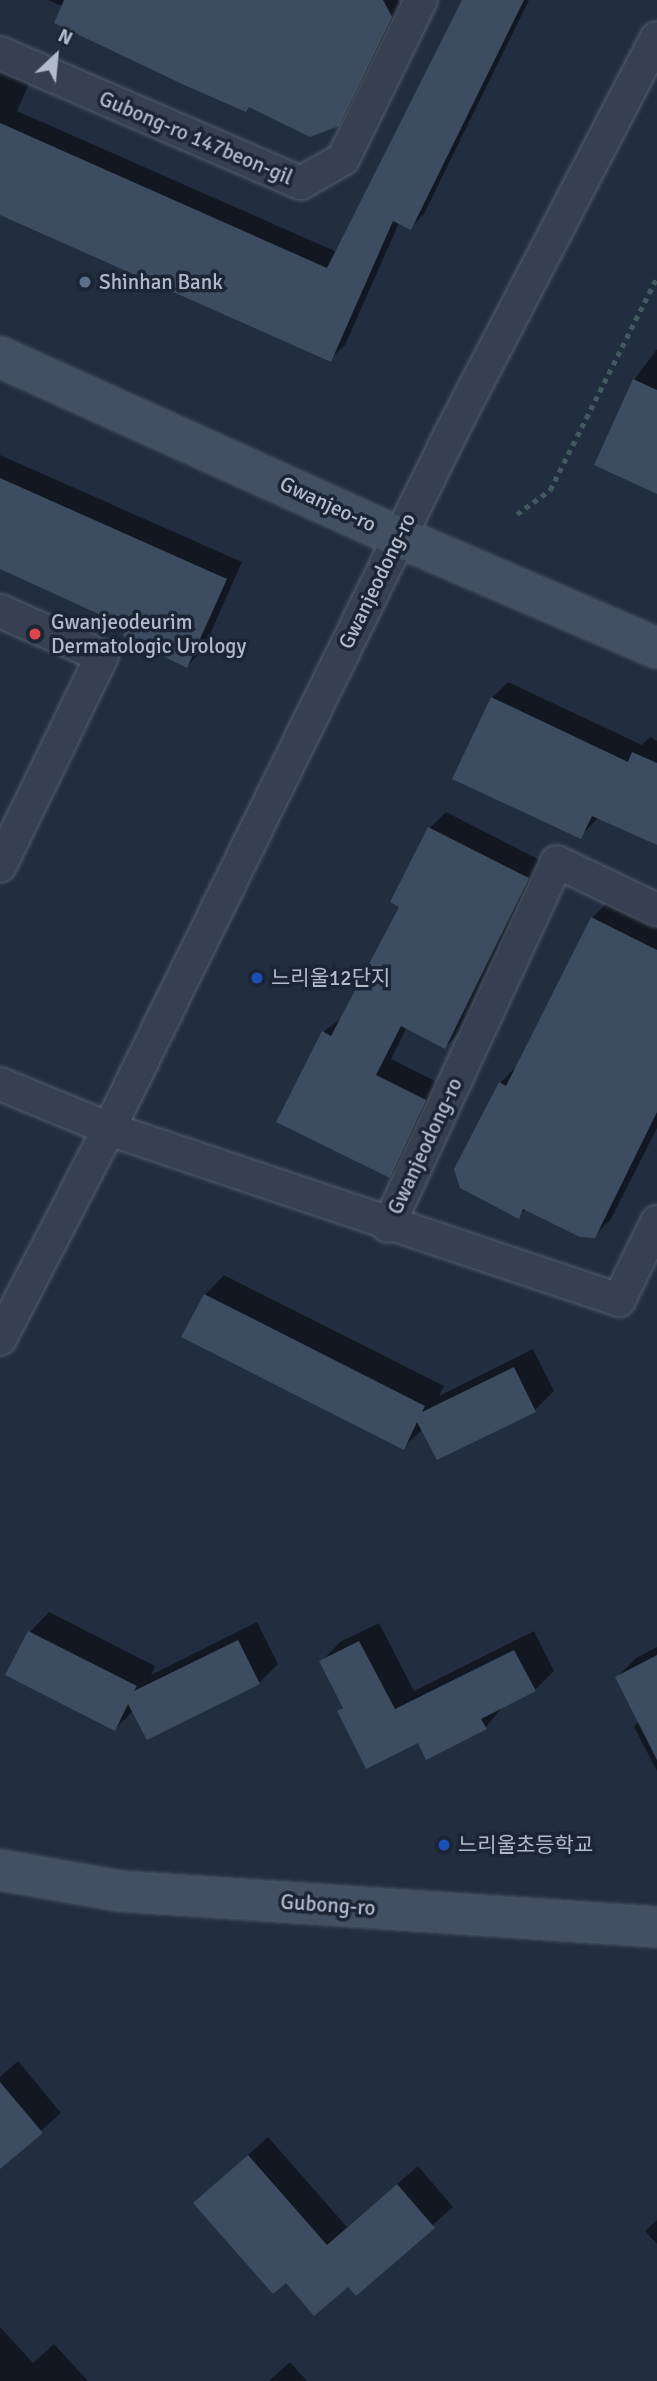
<!DOCTYPE html>
<meta charset="utf-8">
<style>
body{margin:0}
#map{position:relative;width:657px;height:2381px;overflow:hidden;background:#222e40;font-family:Signika,"Noto Sans KR",sans-serif}
div>[style]{position:absolute}
[style*='--x']{left:calc(var(--x)*1px);top:calc(var(--y)*1px);width:calc(var(--w)*1px);rotate:calc(var(--a)*1deg)}
.shadow>*{inset:0;background:#0007}
.building>*{inset:0;background:#3d4c60}
.path>*{height:4.5px;margin-top:-2.25px;transform-origin:0;background:repeating-linear-gradient(90deg,#425a5e 0 5px,transparent 0 10px)}
.roads{filter:drop-shadow(0 0 2px #545e6e) drop-shadow(0 0 2px #545e6e)}
.street>*{height:32px;margin:-16px;padding:0 16px;transform-origin:16px;border-radius:16px;background:#364050}
.secondary>*{height:38px;margin:-19px;padding:0 19px;transform-origin:19px;border-radius:19px;background:#434f63}
.dots>*{width:19px;height:19px;translate:-50% -50%;box-sizing:border-box;border:4px solid #1b2535;border-radius:50%}
span{translate:-50% -50%;white-space:nowrap;text-align:center;line-height:1.15;-webkit-text-stroke:7px #1b2535;paint-order:stroke}
.street-label{font-size:21px;color:#b2bbcb}
.poi-label{font-size:21px;color:#b2bbcb}
.left{translate:0 -50%;text-align:left}
.north{position:absolute;left:21px;top:21px;width:70px;height:70px;-webkit-text-stroke:5px #1b2535;paint-order:stroke;rotate:26deg;font-size:19px;font-weight:700;line-height:28px;text-align:center;color:#b2bbcb}
.north::after{content:'';display:block;margin:auto;width:24px;height:32px;background:#b2bbcb;clip-path:polygon(50% 0,100% 100%,50% 72%,0 100%)}
</style>
<div id="map">
<div class="shadow">
<div style="clip-path:polygon(48px 0,398px 0,402px 6px,349px 113px,338px 124px)"></div>
<div style="clip-path:polygon(479px 0,529px 0,424px 214px,410px 228px,399px 223px,345px 345px,330px 359px,0 213px,0 65px,31px 79px,17px 111px,337px 252px,432px 61px,450px 29px)"></div>
<div style="clip-path:polygon(657px 349px,657px 491px,634px 380px)"></div>
<div style="clip-path:polygon(0 455px,242px 562px,203px 650px,187px 666px,130px 626px,0 566px)"></div>
<div style="clip-path:polygon(508px 682px,642px 745px,650px 737px,657px 741px,657px 843px,599px 817px,580px 837px,455px 778px,492px 698px)"></div>
<div style="clip-path:polygon(446px 812px,544px 862px,461px 1031px,445px 1047px,407px 1027px,391px 1059px,441px 1084px,406px 1160px,390px 1176px,323px 1032px,342px 1018px,401px 906px,430px 828px)"></div>
<div style="clip-path:polygon(608px 902px,657px 927px,657px 1128px,611px 1219px,594px 1236px,526px 1209px,518px 1216px,500px 1083px,516px 1067px,592px 918px)"></div>
<div style="clip-path:polygon(224px 1275px,444px 1386px,439px 1396px,533px 1349px,554px 1391px,535px 1410px,423px 1429px,404px 1447px,205px 1295px)"></div>
<div style="clip-path:polygon(49px 1612px,155px 1666px,151px 1675px,257px 1622px,278px 1664px,259px 1683px,134px 1710px,115px 1729px,30px 1632px)"></div>
<div style="clip-path:polygon(379px 1623px,414px 1691px,534px 1631px,554px 1671px,535px 1690px,504px 1705px,486px 1727px,418px 1741px,339px 1712px,344px 1706px,321px 1662px,340px 1642px)"></div>
<div style="clip-path:polygon(657px 1647px,657px 1771px,634px 1727px,639px 1721px,617px 1677px,636px 1658px)"></div>
<div style="clip-path:polygon(18px 2061px,61px 2113px,0 2167px,0 2077px)"></div>
<div style="clip-path:polygon(268px 2137px,347px 2227px,418px 2166px,453px 2207px,356px 2293px,348px 2284px,286px 2280px,195px 2203px)"></div>
<div style="clip-path:polygon(657px 2220px,657px 2244px,645px 2231px)"></div>
<div style="clip-path:polygon(0 2327px,33px 2363px,54px 2344px,88px 2381px,0 2381px)"></div>
<div style="clip-path:polygon(290px 2362px,307px 2381px,269px 2381px)"></div>
</div>
<div class="building">
<div style="clip-path:polygon(64px 0,383px 0,392px 17px,339px 126px,310px 137px,249px 107px,246px 112px,182px 84px,54px 23px)"></div>
<div style="clip-path:polygon(462px 0,524px 0,411px 230px,393px 221px,331px 362px,0 215px,0 123px,327px 268px)"></div>
<div style="clip-path:polygon(633px 379px,657px 390px,657px 494px,594px 465px)"></div>
<div style="clip-path:polygon(0 478px,227px 579px,187px 668px,123px 636px,127px 627px,0 569px)"></div>
<div style="clip-path:polygon(491px 697px,628px 762px,632px 752px,657px 763px,657px 845px,592px 816px,581px 839px,452px 779px)"></div>
<div style="clip-path:polygon(428px 827px,529px 878px,445px 1049px,401px 1026px,376px 1075px,426px 1100px,390px 1178px,276px 1122px,322px 1031px,331px 1036px,399px 907px,390px 902px)"></div>
<div style="clip-path:polygon(591px 917px,657px 950px,657px 1112px,595px 1238px,580px 1237px,523px 1209px,519px 1219px,460px 1188px,454px 1169px,499px 1082px,506px 1086px)"></div>
<div style="clip-path:polygon(204px 1294px,425px 1406px,422px 1412px,514px 1367px,536px 1412px,437px 1460px,417px 1422px,404px 1450px,181px 1337px)"></div>
<div style="clip-path:polygon(28px 1631px,137px 1686px,134px 1691px,238px 1640px,260px 1684px,147px 1740px,128px 1704px,115px 1731px,5px 1675px)"></div>
<div style="clip-path:polygon(359px 1641px,395px 1709px,514px 1650px,536px 1691px,481px 1719px,487px 1729px,426px 1760px,418px 1743px,366px 1769px,337px 1711px,343px 1708px,319px 1661px)"></div>
<div style="clip-path:polygon(657px 1655px,657px 1760px,615px 1677px)"></div>
<div style="clip-path:polygon(0 2082px,43px 2133px,0 2169px)"></div>
<div style="clip-path:polygon(248px 2155px,327px 2245px,397px 2184px,435px 2228px,356px 2296px,348px 2287px,314px 2316px,286px 2283px,273px 2294px,193px 2203px)"></div>
</div>
<div class="path">
<div style="--x:517;--y:514;--w:41;--a:-36"></div>
<div style="--x:550;--y:490;--w:238;--a:-63.3"></div>
</div>
<div class="roads">
<div class="street">
<div style="--x:0;--y:53;--w:328;--a:23.4"></div>
<div style="--x:301;--y:183;--w:48;--a:-29.7"></div>
<div style="--x:343;--y:159;--w:177;--a:-63.9"></div>
<div style="--x:0;--y:611;--w:111;--a:23.8"></div>
<div style="--x:102;--y:656;--w:233;--a:115.9"></div>
<div style="--x:0;--y:1084;--w:118;--a:22.4"></div>
<div style="--x:109;--y:1129;--w:538;--a:18.54"></div>
<div style="--x:619;--y:1300;--w:87;--a:-64"></div>
<div style="--x:388;--y:1226;--w:401;--a:-65.1"></div>
<div style="--x:557;--y:862;--w:111;--a:25.6"></div>
<div style="--x:0;--y:1339;--w:237;--a:-62.6"></div>
<div style="--x:109;--y:1129;--w:775;--a:-63.83"></div>
<div style="--x:451;--y:433;--w:445;--a:-62.5"></div>
</div>
<div class="secondary">
<div style="--x:0;--y:357;--w:438;--a:24.3"></div>
<div style="--x:399;--y:537;--w:281;--a:23.3"></div>
<div style="--x:0;--y:1870;--w:121;--a:10"></div>
<div style="--x:119;--y:1891;--w:539;--a:3.83"></div>
</div>
</div>
<div class="dots">
<div style="left:85px;top:282px;background:#5c6f8a"></div>
<div style="left:35px;top:634px;background:#e0444e"></div>
<div style="left:257px;top:978px;background:#1a4fb4"></div>
<div style="left:444px;top:1845px;background:#1a4fb4"></div>
</div>
<div class="street-label">
<span style="left:196px;top:138px;rotate:23deg">Gubong-ro 147beon-gil</span>
<span style="left:328px;top:504px;rotate:25deg">Gwanjeo-ro</span>
<span style="left:377px;top:581px;rotate:-64deg">Gwanjeodong-ro</span>
<span style="left:425px;top:1146px;rotate:-65deg">Gwanjeodong-ro</span>
<span style="left:328px;top:1905px;rotate:4deg">Gubong-ro</span>
</div>
<div class="poi-label">
<span class="left" style="left:99px;top:282px">Shinhan Bank</span>
<span class="left" style="left:51px;top:634px">Gwanjeodeurim<br>Dermatologic Urology</span>
<span class="left" style="left:271px;top:978px">느리울12단지</span>
<span class="left" style="left:458px;top:1845px">느리울초등학교</span>
</div>
<div class="north">N</div>
</div>
